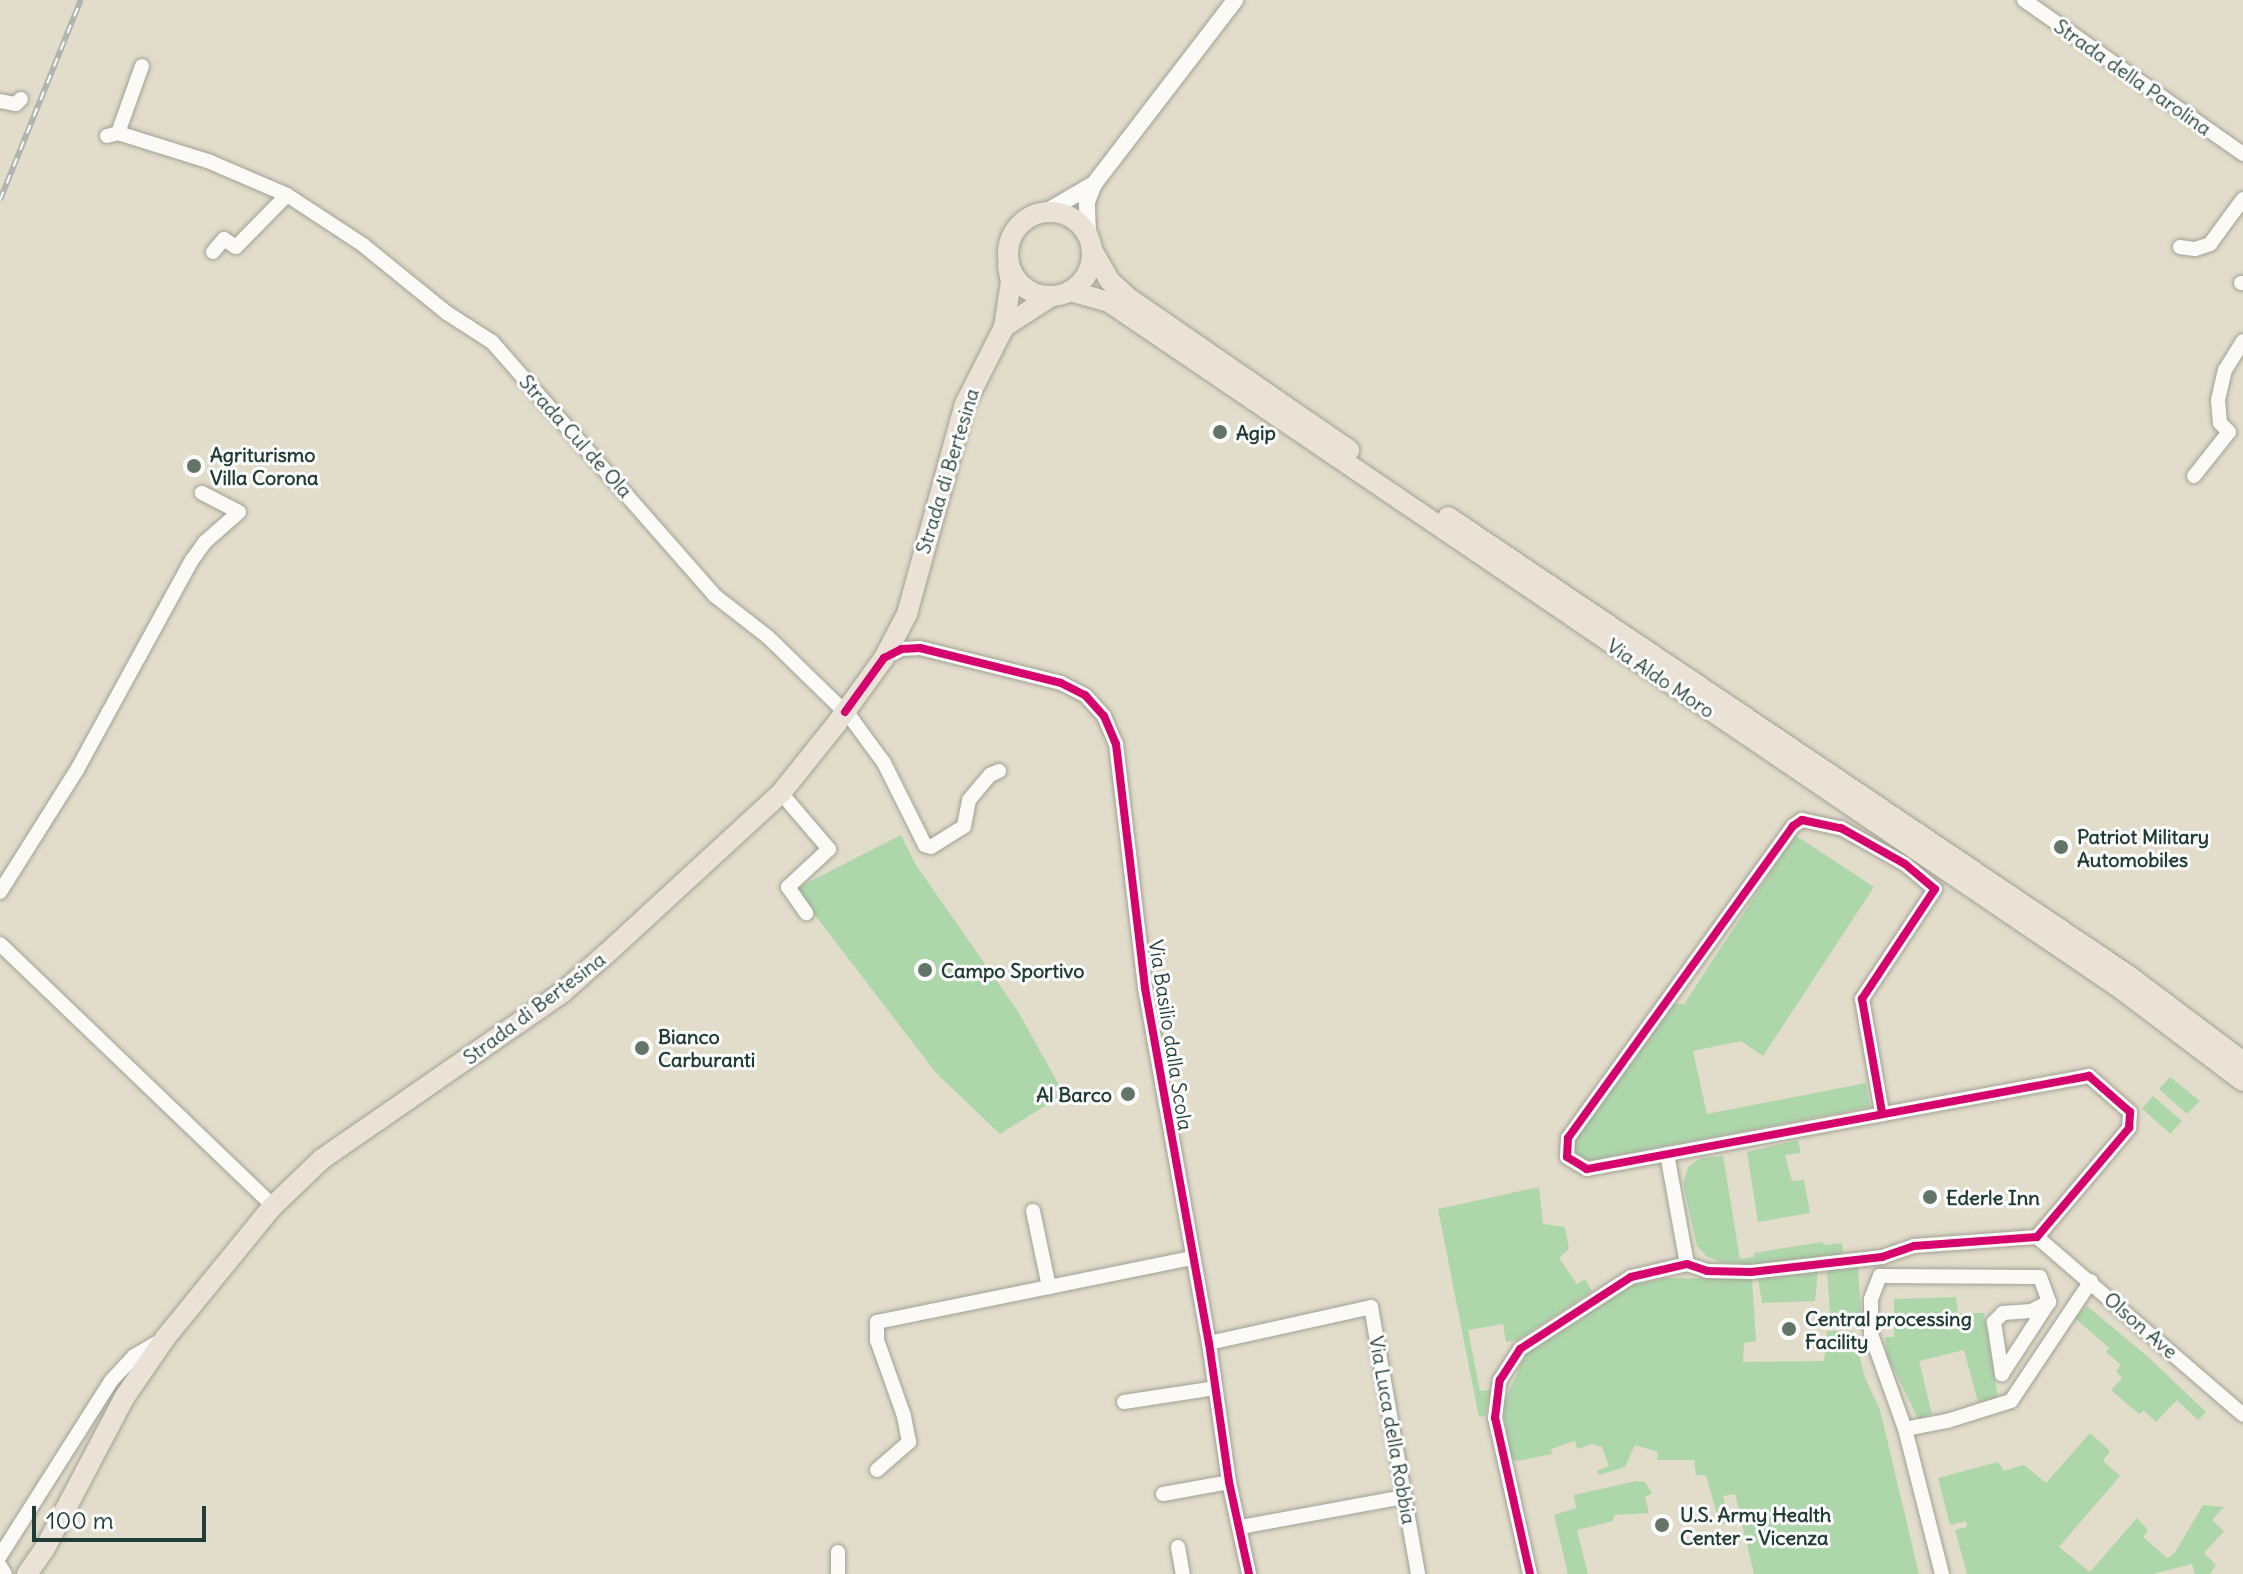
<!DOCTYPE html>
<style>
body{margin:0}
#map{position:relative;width:2243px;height:1574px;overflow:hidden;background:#e2dcca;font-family:Delius,sans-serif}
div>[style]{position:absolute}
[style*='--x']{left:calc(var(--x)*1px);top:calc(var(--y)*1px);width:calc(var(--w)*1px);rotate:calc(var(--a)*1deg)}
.green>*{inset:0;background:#aed6ab;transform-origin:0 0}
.roads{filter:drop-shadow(0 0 2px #a1a196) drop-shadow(0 0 2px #a1a196)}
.minor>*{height:14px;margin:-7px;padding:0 7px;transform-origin:7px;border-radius:7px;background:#fbfaf7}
.tertiary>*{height:16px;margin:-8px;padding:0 8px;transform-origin:8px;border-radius:8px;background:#fbfaf7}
.primary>*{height:20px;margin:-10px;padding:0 10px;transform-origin:10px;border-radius:10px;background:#eae2d7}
.primary>.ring{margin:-10px;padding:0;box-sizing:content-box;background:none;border:20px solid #eae2d7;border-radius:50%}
.rail>*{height:6px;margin-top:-3px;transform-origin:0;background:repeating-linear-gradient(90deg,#fff 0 9px,#b2b4b0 0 18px);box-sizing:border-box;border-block:2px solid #b2b4b0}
.cycleway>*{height:8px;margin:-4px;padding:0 4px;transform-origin:4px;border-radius:4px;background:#d6006c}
.dots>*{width:22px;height:22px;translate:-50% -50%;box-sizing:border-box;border:4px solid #fff;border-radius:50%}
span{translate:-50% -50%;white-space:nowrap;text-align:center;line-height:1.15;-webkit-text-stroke:6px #fff;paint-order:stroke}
.street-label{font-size:20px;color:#1f3d34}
.poi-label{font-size:20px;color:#1f3d34;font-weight:700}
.left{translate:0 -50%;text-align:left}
.right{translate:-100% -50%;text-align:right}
.scale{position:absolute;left:32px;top:1506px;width:174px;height:36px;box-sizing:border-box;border:4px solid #1f3d34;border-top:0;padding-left:10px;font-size:24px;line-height:28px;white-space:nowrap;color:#1f3d34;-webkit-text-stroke:6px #fff;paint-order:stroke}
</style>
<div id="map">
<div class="green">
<div style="clip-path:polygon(901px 835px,916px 865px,1019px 1013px,1064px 1094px,1000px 1134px,936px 1073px,795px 889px)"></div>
<div style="clip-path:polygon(1795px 835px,1874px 887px,1763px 1056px,1741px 1041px,1693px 1051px,1707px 1114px,1866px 1083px,1870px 1107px,1582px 1162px,1572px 1155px,1571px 1143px,1674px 1004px,1684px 1004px)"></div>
<div style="clip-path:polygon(2170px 1077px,2200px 1101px,2187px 1114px,2159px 1089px)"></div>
<div style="left:2153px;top:1096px;width:38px;height:17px;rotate:41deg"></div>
<div style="clip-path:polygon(1798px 1140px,1801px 1153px,1785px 1155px,1792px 1181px,1804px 1180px,1810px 1213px,1758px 1222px,1747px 1152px)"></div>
<div style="clip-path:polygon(1723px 1156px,1740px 1259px,1754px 1257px,1754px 1253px,1822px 1242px,1824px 1245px,1842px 1243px,1845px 1267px,1858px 1267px,1862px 1326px,1831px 1328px,1827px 1270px,1818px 1270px,1815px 1301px,1762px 1303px,1756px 1265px,1720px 1262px,1706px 1256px,1697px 1246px,1683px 1184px,1688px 1167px,1701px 1158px)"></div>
<div style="clip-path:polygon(1539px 1187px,1543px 1224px,1565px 1227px,1569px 1249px,1559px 1258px,1577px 1284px,1585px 1279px,1592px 1291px,1518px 1340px,1506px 1342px,1503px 1324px,1468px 1330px,1480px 1391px,1491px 1390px,1485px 1416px,1479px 1417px,1438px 1209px)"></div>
<div style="clip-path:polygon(1665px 1278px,1752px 1279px,1756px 1341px,1744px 1343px,1743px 1362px,1824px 1361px,1827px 1331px,1853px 1331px,1865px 1378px,1880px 1410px,1919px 1574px,1754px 1574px,1735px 1494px,1723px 1496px,1731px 1523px,1720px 1525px,1706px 1475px,1696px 1475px,1694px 1460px,1657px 1460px,1658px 1452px,1635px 1445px,1625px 1467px,1599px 1475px,1597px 1471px,1609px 1466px,1602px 1447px,1592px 1444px,1577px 1449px,1575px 1441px,1551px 1449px,1552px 1454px,1518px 1461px,1511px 1458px,1502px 1406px,1526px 1354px,1633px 1285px)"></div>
<div style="clip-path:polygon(1956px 1297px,1958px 1313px,1984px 1313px,1998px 1398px,1978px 1402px,1964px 1350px,1919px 1361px,1932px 1414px,1919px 1420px,1887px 1356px,1885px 1337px,1894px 1337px,1894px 1299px)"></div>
<div style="clip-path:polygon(2087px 1306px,2147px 1356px,2206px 1412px,2198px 1420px,2177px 1400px,2156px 1422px,2144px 1411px,2139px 1414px,2111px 1390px,2122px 1378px,2116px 1371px,2121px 1365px,2106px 1352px,2109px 1348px,2075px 1318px)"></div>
<div style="clip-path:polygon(2090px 1433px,2110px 1451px,2103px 1461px,2120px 1476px,2059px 1547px,2090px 1572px,2137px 1518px,2148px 1530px,2143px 1537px,2167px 1558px,2174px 1554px,2203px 1505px,2224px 1507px,2212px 1520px,2224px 1531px,2204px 1553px,2216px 1565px,2210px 1574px,2195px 1574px,2192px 1564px,2153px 1574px,1967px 1574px,1955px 1530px,1967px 1527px,1966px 1521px,1950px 1525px,1938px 1478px,1998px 1462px,2004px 1471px,2024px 1465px,2046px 1483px)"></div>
<div style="clip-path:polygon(1636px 1481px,1645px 1482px,1652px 1493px,1645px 1497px,1649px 1513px,1614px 1515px,1613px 1521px,1577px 1530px,1588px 1574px,1568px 1574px,1554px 1515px,1576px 1508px,1574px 1495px)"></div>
</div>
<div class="roads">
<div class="minor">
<div style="--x:2024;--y:0;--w:268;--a:35.1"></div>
<div style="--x:0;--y:101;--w:16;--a:11"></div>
<div style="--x:16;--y:104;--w:7;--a:-45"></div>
<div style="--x:118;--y:133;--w:71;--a:-70.3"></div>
<div style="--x:107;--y:136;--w:11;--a:-15"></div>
<div style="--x:118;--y:133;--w:94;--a:17.3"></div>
<div style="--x:208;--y:161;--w:86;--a:23.3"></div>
<div style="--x:287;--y:195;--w:91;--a:33.3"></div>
<div style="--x:363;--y:245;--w:108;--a:39"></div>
<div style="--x:447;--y:313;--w:54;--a:32.8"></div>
<div style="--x:492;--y:342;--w:337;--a:48.7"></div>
<div style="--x:714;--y:595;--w:68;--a:37.9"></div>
<div style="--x:768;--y:637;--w:116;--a:44.3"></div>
<div style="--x:851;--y:718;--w:56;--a:53.7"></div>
<div style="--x:884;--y:763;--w:92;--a:63.4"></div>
<div style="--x:925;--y:845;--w:6;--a:18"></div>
<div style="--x:931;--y:847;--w:39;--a:-32"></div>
<div style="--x:964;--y:826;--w:26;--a:-79"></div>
<div style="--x:969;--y:800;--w:33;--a:-50"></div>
<div style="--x:990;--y:775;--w:10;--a:-24"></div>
<div style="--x:2180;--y:247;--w:15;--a:8"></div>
<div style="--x:2195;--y:249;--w:16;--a:-18"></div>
<div style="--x:2210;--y:244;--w:56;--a:-53.7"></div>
<div style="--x:213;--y:252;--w:17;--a:-50"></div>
<div style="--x:224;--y:239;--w:14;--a:34"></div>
<div style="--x:236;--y:247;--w:73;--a:-45.6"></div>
<div style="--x:2241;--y:283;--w:2;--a:0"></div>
<div style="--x:2194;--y:476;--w:56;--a:-51.5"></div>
<div style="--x:2229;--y:432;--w:13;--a:-135"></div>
<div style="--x:2220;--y:423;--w:23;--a:-95"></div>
<div style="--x:2218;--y:400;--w:31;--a:-77"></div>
<div style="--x:2225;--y:370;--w:34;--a:-58"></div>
<div style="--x:884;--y:658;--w:20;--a:-27"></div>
<div style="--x:902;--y:649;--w:18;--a:-3"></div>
<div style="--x:920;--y:648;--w:145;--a:13.9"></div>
<div style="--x:1061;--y:683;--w:27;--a:27"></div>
<div style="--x:1085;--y:695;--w:28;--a:48"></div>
<div style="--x:1104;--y:716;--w:30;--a:67"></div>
<div style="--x:1116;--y:744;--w:246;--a:83.2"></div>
<div style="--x:1145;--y:988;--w:361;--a:79.8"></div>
<div style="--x:1209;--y:1343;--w:140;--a:81.8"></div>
<div style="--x:1229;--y:1482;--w:94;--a:77.7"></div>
<div style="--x:781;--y:793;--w:74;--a:49.4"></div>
<div style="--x:829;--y:849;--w:56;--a:137.2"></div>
<div style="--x:788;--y:887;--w:32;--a:55"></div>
<div style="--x:0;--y:892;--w:146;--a:-57.8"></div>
<div style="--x:78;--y:768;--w:237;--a:-61.3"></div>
<div style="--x:192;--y:560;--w:22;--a:-54"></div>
<div style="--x:205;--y:542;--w:45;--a:-41.4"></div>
<div style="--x:239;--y:512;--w:42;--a:-152.8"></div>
<div style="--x:0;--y:944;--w:378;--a:43.8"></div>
<div style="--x:1667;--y:1154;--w:112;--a:79.7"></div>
<div style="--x:1033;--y:1211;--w:78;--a:78.1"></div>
<div style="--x:2037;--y:1237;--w:272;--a:40.8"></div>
<div style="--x:1209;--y:1343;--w:166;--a:-12.5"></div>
<div style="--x:1371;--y:1307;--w:271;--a:80"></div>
<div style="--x:1124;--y:1402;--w:92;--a:-8.7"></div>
<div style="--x:1905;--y:1429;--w:101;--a:-109.7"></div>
<div style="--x:1871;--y:1334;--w:35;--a:-90"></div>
<div style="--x:1871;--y:1299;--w:25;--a:-69"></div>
<div style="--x:1880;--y:1276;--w:160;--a:0.4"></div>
<div style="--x:2040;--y:1277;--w:27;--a:70"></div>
<div style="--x:2049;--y:1302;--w:20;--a:153"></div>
<div style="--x:2031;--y:1311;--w:28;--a:176"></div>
<div style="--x:2003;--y:1313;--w:13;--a:135"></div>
<div style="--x:1994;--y:1322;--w:53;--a:81.3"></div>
<div style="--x:2002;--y:1374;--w:86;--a:-56.9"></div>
<div style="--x:877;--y:1470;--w:43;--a:-41.2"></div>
<div style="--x:909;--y:1442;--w:26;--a:-101"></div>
<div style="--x:904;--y:1416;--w:81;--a:-109.6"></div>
<div style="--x:877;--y:1340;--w:18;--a:-90"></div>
<div style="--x:877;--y:1322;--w:321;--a:-11.5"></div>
<div style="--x:1163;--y:1494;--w:67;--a:-10.3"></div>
<div style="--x:1240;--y:1527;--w:167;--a:-10.4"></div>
<div style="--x:1178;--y:1547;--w:27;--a:80"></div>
<div style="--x:0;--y:1556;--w:207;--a:-57.6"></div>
<div style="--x:111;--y:1381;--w:34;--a:-47"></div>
<div style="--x:134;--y:1356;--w:30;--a:-30"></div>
<div style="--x:0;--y:1566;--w:9;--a:58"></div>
<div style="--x:838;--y:1574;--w:22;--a:-90"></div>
<div style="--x:1530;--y:1574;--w:160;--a:-102.6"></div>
<div style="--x:1495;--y:1418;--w:38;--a:-83"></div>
<div style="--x:1500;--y:1380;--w:37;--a:-57"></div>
<div style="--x:1520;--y:1349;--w:132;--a:-33"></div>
<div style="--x:1631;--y:1277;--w:57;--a:-13.1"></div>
<div style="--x:1687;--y:1264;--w:21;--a:19"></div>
<div style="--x:1707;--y:1271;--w:44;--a:1.3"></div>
<div style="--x:1751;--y:1272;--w:132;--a:-6.5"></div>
<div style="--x:1882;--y:1257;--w:34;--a:-19"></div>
<div style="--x:1914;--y:1246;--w:123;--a:-4.2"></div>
<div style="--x:2037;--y:1237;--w:143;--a:-49.8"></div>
<div style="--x:2129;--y:1128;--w:16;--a:-86"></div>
<div style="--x:2130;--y:1112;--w:55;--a:-138.7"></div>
<div style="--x:2089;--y:1076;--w:511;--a:169.5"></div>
<div style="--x:1587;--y:1169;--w:23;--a:-149"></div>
<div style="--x:1567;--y:1157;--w:19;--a:-87"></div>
<div style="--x:1568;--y:1138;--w:385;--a:-54.2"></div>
<div style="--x:1793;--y:826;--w:11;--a:-34"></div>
<div style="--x:1802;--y:820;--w:40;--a:12"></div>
<div style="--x:1841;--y:828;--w:73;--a:29.4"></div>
<div style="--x:1905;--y:864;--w:39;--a:40"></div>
<div style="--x:1935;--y:889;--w:132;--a:123.6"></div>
<div style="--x:1862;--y:999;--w:115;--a:80"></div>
<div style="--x:1942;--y:1574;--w:150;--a:-104.3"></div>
<div style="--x:1905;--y:1429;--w:43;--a:-10.8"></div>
<div style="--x:1947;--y:1421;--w:67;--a:-17.4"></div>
<div style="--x:2011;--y:1401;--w:144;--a:-56.3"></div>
</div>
<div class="tertiary">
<div style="--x:1046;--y:212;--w:53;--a:-30.4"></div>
<div style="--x:1088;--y:235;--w:33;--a:-92"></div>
<div style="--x:1087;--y:202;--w:19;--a:-69"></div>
<div style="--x:1094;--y:184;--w:232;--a:-52.5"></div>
</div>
<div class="primary">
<div class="ring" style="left:1008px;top:212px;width:64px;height:64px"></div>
<div style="--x:1092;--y:250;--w:36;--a:60"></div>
<div style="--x:1110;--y:281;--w:23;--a:43"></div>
<div style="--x:1127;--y:297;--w:270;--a:34.6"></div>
<div style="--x:1070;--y:291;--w:41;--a:15.8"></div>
<div style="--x:1109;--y:302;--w:1222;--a:34.16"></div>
<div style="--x:2120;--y:988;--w:154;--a:37.1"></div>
<div style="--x:1004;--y:327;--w:55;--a:-33.1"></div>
<div style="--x:1448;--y:517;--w:821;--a:33.98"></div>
<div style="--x:2129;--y:976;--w:143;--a:37"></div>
<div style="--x:27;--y:1574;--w:29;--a:-55"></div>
<div style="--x:44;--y:1550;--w:172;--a:-62.2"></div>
<div style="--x:124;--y:1398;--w:74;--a:-55.5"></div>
<div style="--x:166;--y:1337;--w:169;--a:-50.8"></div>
<div style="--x:273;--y:1206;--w:68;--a:-43.8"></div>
<div style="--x:322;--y:1159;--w:293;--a:-34.7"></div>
<div style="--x:563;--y:992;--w:57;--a:-41.5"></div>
<div style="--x:606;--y:954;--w:238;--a:-42.6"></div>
<div style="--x:781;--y:793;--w:90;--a:-51.3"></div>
<div style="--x:837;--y:723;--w:80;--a:-54.1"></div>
<div style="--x:884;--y:658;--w:50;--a:-62.4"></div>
<div style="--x:907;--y:614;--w:218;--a:-74.6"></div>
<div style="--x:965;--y:404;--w:86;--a:-63.1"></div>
<div style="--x:1004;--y:327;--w:46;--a:-81.2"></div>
<div style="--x:1011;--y:282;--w:16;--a:-101"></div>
</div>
</div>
<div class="rail">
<div style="--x:0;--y:200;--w:216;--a:-68"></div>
</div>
<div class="cycleway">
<div style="--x:845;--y:712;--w:67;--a:-54.2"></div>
<div style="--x:884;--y:658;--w:20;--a:-27"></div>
<div style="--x:902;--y:649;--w:18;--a:-3"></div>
<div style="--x:920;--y:648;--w:145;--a:13.9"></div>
<div style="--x:1061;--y:683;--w:27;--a:27"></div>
<div style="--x:1085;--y:695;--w:28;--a:48"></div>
<div style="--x:1104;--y:716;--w:30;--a:67"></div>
<div style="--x:1116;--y:744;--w:246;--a:83.2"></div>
<div style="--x:1145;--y:988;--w:361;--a:79.8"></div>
<div style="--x:1209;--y:1343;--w:140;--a:81.8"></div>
<div style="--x:1229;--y:1482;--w:94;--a:77.7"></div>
<div style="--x:1530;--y:1574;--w:160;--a:-102.6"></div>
<div style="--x:1495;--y:1418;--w:38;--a:-83"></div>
<div style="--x:1500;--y:1380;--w:37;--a:-57"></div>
<div style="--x:1520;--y:1349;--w:132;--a:-33"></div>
<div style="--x:1631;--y:1277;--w:57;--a:-13.1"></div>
<div style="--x:1687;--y:1264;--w:21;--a:19"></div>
<div style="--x:1707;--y:1271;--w:44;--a:1.3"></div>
<div style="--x:1751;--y:1272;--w:132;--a:-6.5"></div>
<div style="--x:1882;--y:1257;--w:34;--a:-19"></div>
<div style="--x:1914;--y:1246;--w:123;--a:-4.2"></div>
<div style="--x:2037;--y:1237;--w:143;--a:-49.8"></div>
<div style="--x:2129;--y:1128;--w:16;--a:-86"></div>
<div style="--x:2130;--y:1112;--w:55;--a:-138.7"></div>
<div style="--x:2089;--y:1076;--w:511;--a:169.5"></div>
<div style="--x:1587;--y:1169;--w:23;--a:-149"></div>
<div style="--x:1567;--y:1157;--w:19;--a:-87"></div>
<div style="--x:1568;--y:1138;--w:385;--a:-54.2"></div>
<div style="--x:1793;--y:826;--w:11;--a:-34"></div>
<div style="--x:1802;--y:820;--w:40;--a:12"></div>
<div style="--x:1841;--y:828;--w:73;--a:29.4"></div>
<div style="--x:1905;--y:864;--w:39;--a:40"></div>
<div style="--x:1935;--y:889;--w:132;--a:123.6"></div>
<div style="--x:1862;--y:999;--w:115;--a:80"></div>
</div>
<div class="dots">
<div style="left:1220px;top:432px;background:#637568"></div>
<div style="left:194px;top:466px;background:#637568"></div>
<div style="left:2061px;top:847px;background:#637568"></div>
<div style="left:925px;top:970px;background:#637568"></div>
<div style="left:642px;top:1048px;background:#637568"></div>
<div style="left:1128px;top:1094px;background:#637568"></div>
<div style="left:1930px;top:1197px;background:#637568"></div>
<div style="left:1789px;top:1329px;background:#637568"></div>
<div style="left:1662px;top:1525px;background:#637568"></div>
</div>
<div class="street-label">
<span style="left:2133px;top:77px;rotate:35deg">Strada della Parolina</span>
<span style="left:576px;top:436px;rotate:48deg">Strada Cul de Ola</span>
<span style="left:947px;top:471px;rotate:-73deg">Strada di Bertesina</span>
<span style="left:1661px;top:678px;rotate:34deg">Via Aldo Moro</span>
<span style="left:534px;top:1008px;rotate:-37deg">Strada di Bertesina</span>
<span style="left:1171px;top:1035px;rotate:81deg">Via Basilio dalla Scola</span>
<span style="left:2141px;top:1325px;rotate:41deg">Olson Ave</span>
<span style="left:1393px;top:1430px;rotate:80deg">Via Luca della Robbia</span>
</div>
<div class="poi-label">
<span class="left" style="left:1236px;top:432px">Agip</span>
<span class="left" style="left:210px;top:466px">Agriturismo<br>Villa Corona</span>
<span class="left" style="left:2077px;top:848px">Patriot Military<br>Automobiles</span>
<span class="left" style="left:941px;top:970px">Campo Sportivo</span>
<span class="left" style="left:658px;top:1048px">Bianco<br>Carburanti</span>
<span class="right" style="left:1112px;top:1094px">Al Barco</span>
<span class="left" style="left:1946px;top:1197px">Ederle Inn</span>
<span class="left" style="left:1805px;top:1330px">Central processing<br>Facility</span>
<span class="left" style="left:1680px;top:1526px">U.S. Army Health<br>Center - Vicenza</span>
</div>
<div class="scale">100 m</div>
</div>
